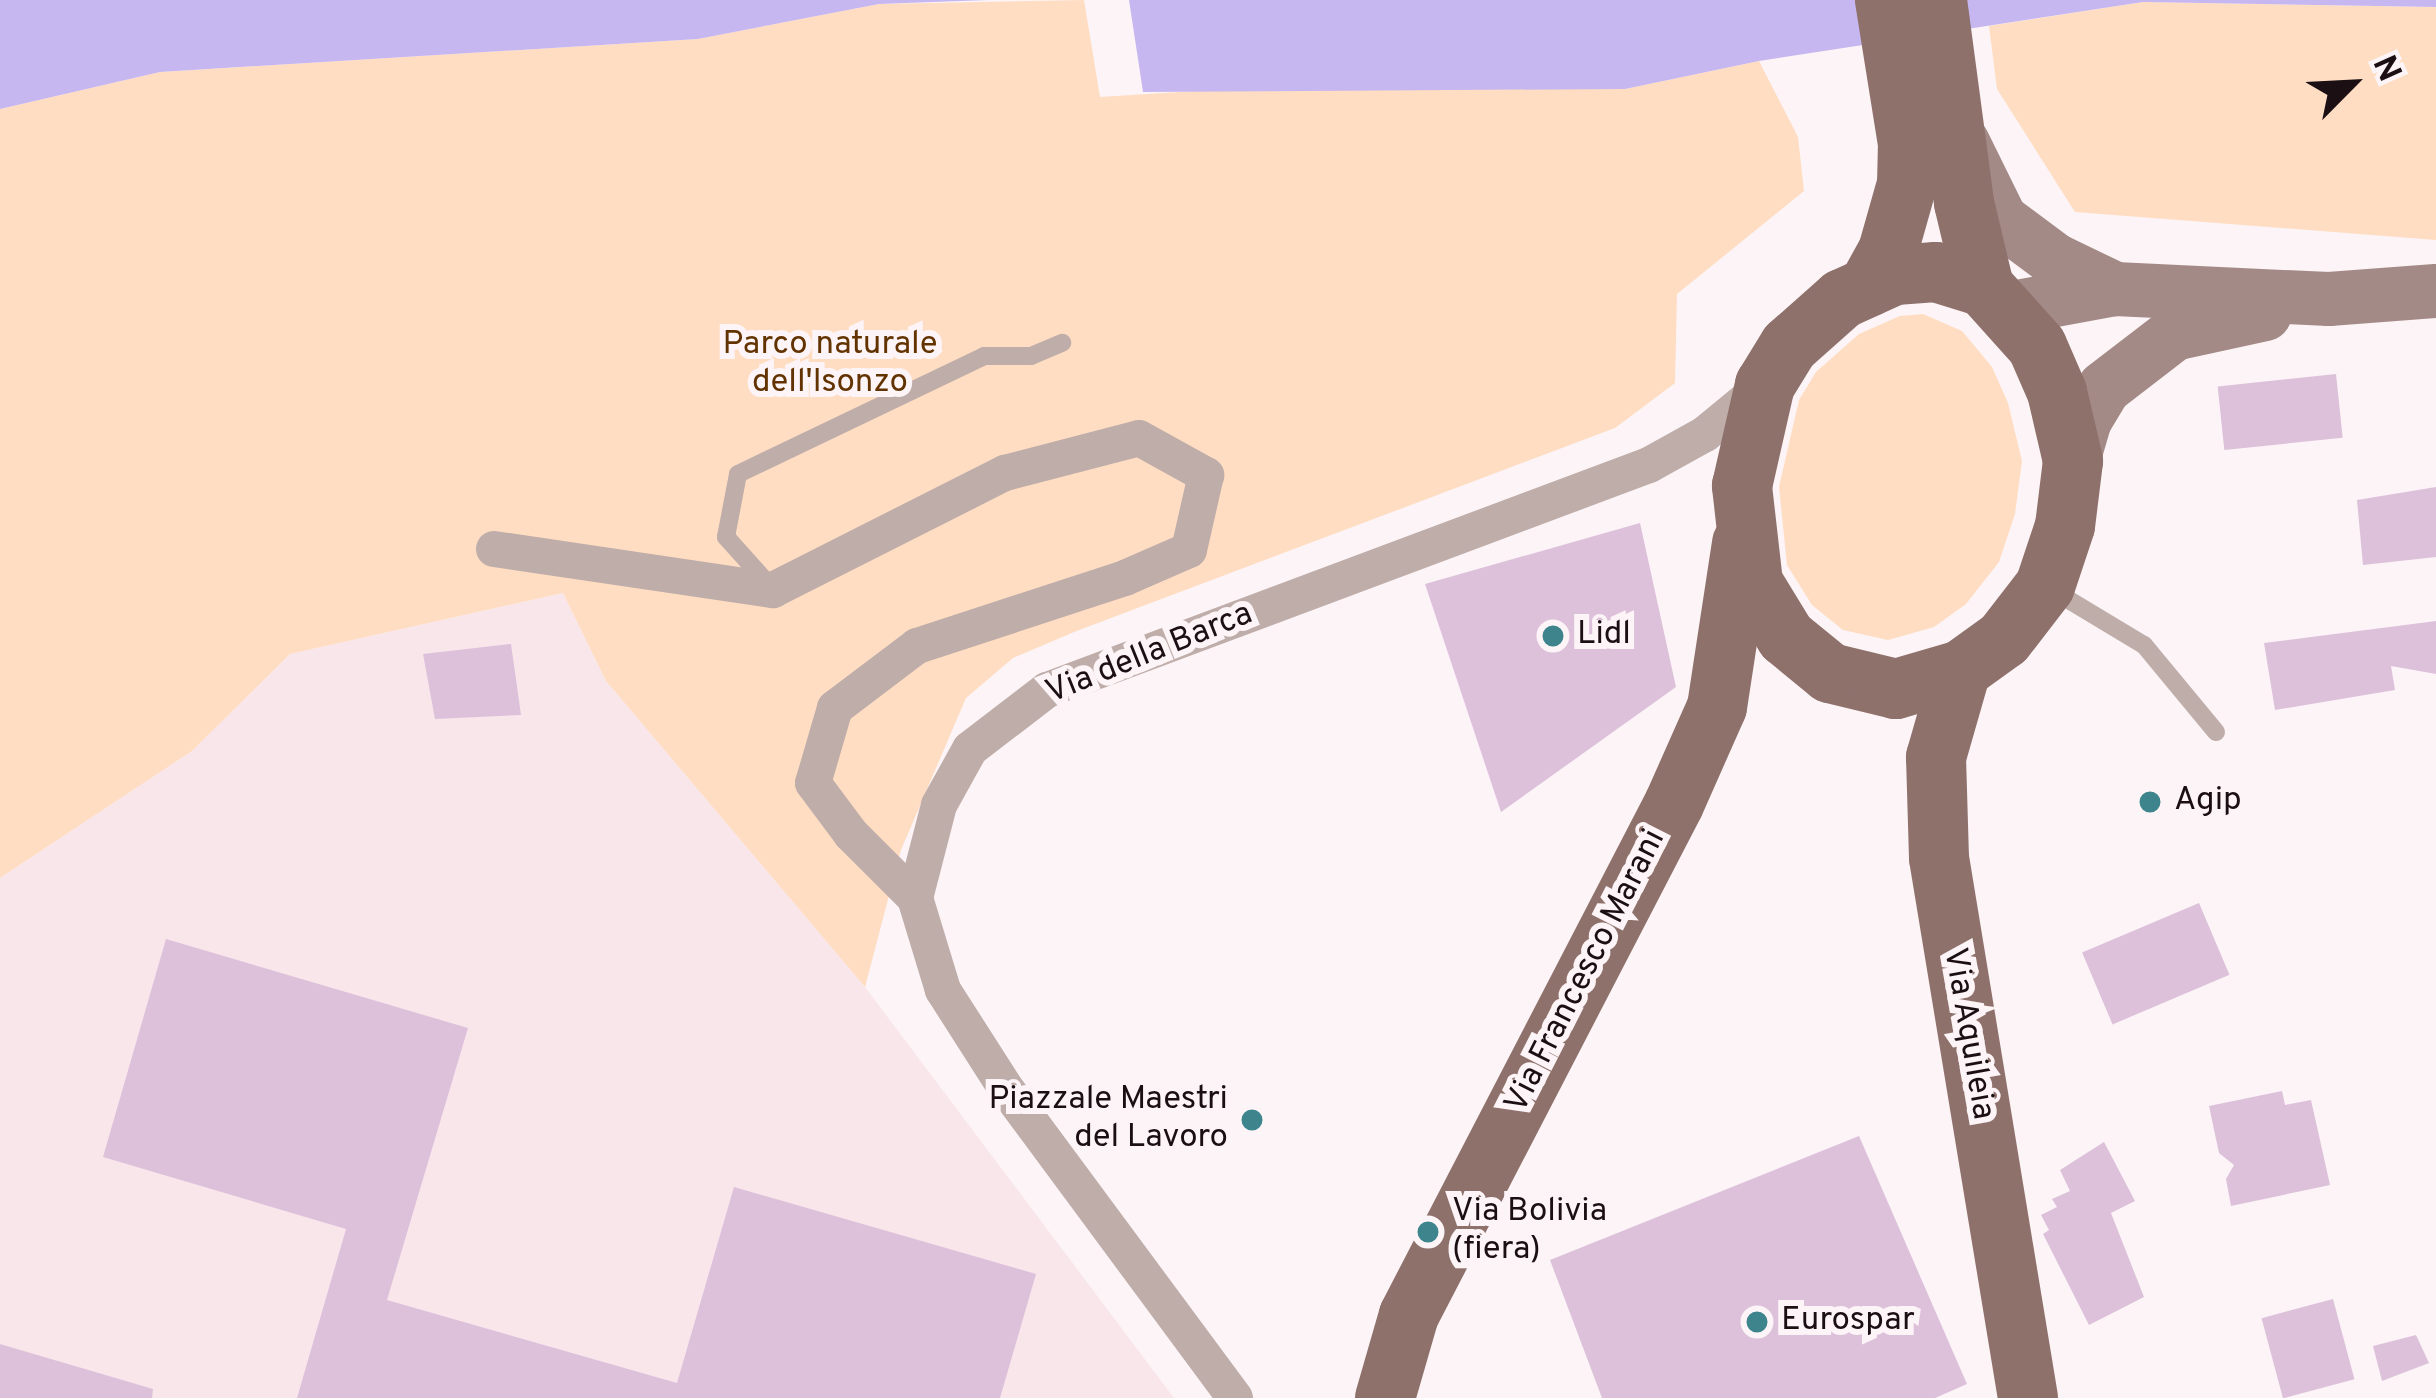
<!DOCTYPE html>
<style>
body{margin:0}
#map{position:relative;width:2436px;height:1398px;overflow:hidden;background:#fcf4f6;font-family:Overpass,sans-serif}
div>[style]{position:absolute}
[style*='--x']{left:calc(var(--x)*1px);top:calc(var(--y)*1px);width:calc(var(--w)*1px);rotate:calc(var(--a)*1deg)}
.built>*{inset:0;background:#f9e6eb}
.green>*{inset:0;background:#ffddc2}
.water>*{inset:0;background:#c7b7f0}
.building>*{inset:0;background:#ddc1db;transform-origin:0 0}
.service>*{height:18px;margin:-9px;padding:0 9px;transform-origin:9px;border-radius:9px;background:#bfadaa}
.minor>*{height:36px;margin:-18px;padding:0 18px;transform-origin:18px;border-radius:18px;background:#bfadaa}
.secondary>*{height:54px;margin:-27px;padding:0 27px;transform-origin:27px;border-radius:27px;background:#a38a86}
.primary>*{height:60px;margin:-30px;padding:0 30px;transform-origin:30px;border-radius:30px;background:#8f716c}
.dots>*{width:33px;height:33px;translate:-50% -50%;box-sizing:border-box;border:6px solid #fcf4f6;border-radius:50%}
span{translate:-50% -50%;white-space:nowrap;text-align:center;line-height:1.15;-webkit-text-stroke:12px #fcf4f6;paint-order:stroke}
.park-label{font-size:33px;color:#623300}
.poi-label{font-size:33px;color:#1c0f14}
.left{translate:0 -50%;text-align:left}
.right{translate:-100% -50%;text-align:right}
.street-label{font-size:33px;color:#1c0f14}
.north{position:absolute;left:2292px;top:24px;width:120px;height:120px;-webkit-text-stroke:9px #fcf4f6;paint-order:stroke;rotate:66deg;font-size:33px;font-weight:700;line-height:48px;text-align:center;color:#1c0f14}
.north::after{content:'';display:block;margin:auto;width:42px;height:54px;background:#1c0f14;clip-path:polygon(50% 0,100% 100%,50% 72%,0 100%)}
</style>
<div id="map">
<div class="built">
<div style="clip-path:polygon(563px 593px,606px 681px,865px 987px,1174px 1398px,0 1398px,0 878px,192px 751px,290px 654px)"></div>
</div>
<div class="green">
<div style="clip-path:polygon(1084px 0,1100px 97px,1227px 89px,1625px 89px,1759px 61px,1798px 137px,1804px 191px,1677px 294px,1675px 383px,1615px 428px,1074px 632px,1013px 658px,966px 698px,901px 850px,865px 987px,606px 681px,563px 593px,290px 654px,192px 751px,0 878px,0 109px,160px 72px,698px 39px,879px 4px)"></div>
<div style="clip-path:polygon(2143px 2px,2436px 7px,2436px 240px,2075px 212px,1997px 89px,1989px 26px)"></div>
<div style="clip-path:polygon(1923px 314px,1962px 331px,1992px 367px,2008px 403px,2022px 461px,2015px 514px,1999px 562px,1966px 604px,1934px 627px,1888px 640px,1843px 630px,1812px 605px,1787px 565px,1779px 487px,1799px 400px,1816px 372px,1859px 334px,1900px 316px)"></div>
</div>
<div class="water">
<div style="clip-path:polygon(0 0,988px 0,879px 4px,698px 39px,160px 72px,0 109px)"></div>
<div style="clip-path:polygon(1129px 0,2436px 0,2436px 7px,2143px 2px,1759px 61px,1625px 89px,1143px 92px)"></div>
</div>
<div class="building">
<div style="left:2336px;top:374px;width:64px;height:119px;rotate:84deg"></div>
<div style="clip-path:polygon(2436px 487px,2436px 557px,2363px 565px,2357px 500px)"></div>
<div style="clip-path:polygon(1640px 523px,1676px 687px,1501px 812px,1425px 584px)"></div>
<div style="clip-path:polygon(2436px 621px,2436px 674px,2391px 666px,2395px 690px,2275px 710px,2264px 643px)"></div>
<div style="clip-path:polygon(511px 644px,521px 715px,435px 719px,423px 654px)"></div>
<div style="left:2199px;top:903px;width:78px;height:127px;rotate:67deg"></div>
<div style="clip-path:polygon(166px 939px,468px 1028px,387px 1300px,677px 1383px,734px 1187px,1036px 1274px,1000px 1398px,297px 1398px,346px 1229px,103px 1157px)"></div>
<div style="clip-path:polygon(2282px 1091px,2285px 1105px,2311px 1100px,2330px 1185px,2231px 1206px,2226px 1179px,2234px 1165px,2219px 1153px,2209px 1106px)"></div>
<div style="clip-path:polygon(1859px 1136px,1967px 1384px,1935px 1398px,1602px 1398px,1550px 1260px)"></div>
<div style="clip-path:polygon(2104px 1142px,2135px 1201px,2111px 1213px,2144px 1297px,2089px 1325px,2043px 1234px,2049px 1230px,2041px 1215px,2057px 1207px,2052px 1199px,2070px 1191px,2060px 1170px)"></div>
<div style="left:2333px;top:1299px;width:83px;height:74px;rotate:75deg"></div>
<div style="clip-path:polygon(2416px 1335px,2429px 1363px,2382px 1381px,2373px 1346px)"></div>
<div style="clip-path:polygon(0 1344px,153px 1389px,152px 1398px,0 1398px)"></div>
</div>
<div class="service">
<div style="--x:770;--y:586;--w:66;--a:-131.9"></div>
<div style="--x:726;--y:537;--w:64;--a:-79.2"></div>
<div style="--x:738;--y:474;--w:273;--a:-25.6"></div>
<div style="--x:984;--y:356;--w:47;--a:0"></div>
<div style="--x:1031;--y:356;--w:34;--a:-23"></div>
<div style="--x:2049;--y:588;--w:111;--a:31"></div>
<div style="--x:2144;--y:645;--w:113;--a:50.4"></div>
</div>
<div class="minor">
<div style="--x:494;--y:549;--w:282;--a:8.4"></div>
<div style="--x:773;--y:590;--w:260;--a:-26.8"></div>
<div style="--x:1005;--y:473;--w:138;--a:-14.6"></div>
<div style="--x:1139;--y:438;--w:77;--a:28.9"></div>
<div style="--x:1206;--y:475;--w:77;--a:102.8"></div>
<div style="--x:1189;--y:550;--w:70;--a:156.4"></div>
<div style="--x:1125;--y:578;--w:219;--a:161.9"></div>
<div style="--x:917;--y:646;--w:103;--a:142.9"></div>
<div style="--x:835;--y:708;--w:78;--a:106.3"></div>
<div style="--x:813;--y:783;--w:64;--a:53.3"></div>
<div style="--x:851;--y:834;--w:91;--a:45"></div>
<div style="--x:1235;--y:1398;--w:390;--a:-126.5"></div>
<div style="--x:1003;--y:1084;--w:112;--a:-122.6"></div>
<div style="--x:943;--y:990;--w:96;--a:-106.9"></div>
<div style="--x:915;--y:898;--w:96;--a:-75.5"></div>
<div style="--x:939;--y:805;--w:64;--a:-61"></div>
<div style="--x:970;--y:749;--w:97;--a:-37.5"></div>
<div style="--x:1047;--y:690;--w:643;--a:-20.49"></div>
<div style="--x:1649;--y:465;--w:64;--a:-29"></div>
<div style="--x:1705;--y:434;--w:74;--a:-39.5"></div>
</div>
<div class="secondary">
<div style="--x:1963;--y:143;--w:86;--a:63.7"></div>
<div style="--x:2001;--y:220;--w:67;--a:36.5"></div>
<div style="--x:2055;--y:260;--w:67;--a:25.8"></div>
<div style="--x:2006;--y:309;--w:111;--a:-10.4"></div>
<div style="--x:2115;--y:289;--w:214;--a:2.7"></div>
<div style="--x:2329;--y:299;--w:107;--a:-4.3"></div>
<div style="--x:2073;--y:461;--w:43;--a:-73.7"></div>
<div style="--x:2085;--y:420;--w:37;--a:-59"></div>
<div style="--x:2104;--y:388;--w:88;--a:-37.6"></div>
<div style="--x:2174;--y:334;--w:93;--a:-12.4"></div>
</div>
<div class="primary">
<div style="--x:1937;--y:0;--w:205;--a:82.4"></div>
<div style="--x:1964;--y:203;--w:86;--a:76.6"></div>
<div style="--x:1936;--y:272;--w:50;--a:17.4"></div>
<div style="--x:1984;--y:287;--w:79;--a:48.1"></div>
<div style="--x:2037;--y:346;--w:50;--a:66.5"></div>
<div style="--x:2057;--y:392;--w:71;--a:76.9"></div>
<div style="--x:2073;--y:461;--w:65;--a:97"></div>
<div style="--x:2065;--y:526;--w:63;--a:108.4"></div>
<div style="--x:2045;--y:586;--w:67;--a:127.7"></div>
<div style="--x:2004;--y:639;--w:53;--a:144.2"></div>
<div style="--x:1961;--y:670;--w:68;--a:163.7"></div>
<div style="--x:1896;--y:689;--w:68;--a:-166.4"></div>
<div style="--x:1830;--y:673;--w:57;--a:-140.7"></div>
<div style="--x:1786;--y:637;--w:63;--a:-121.4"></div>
<div style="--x:1753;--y:583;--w:98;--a:-96.5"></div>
<div style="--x:1742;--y:486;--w:104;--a:-77.2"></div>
<div style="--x:1765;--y:385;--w:46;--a:-58.4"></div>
<div style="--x:1789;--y:346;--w:71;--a:-41.6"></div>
<div style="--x:1842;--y:299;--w:58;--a:-24.4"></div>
<div style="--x:1895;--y:275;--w:41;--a:-4.2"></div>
<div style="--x:1868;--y:287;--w:41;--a:-60.9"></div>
<div style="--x:1888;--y:251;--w:70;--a:-74.2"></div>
<div style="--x:1907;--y:184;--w:40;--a:-88.6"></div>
<div style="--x:1908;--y:144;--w:146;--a:-99.1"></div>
<div style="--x:1961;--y:670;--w:91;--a:106"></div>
<div style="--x:1936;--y:757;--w:101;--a:88.3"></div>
<div style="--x:1939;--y:858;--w:547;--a:80.64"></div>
<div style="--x:1385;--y:1398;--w:86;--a:-73.9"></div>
<div style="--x:1409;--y:1315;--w:576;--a:-62.59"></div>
<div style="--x:1674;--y:804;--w:106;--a:-66.1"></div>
<div style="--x:1717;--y:707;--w:166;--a:-81.3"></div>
</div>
<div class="dots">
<div style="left:1553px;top:636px;background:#3d848c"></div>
<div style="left:2150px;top:802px;background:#3d848c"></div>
<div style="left:1252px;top:1120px;background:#3d848c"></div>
<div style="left:1428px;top:1232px;background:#3d848c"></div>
<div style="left:1757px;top:1322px;background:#3d848c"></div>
</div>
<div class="park-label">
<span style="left:830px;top:365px">Parco naturale<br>dell'Isonzo</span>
</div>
<div class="poi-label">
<span class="left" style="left:1577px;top:636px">Lidl</span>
<span class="left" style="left:2174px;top:802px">Agip</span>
<span class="right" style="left:1228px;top:1120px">Piazzale Maestri<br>del Lavoro</span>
<span class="left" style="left:1452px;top:1232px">Via Bolivia<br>(fiera)</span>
<span class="left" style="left:1781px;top:1322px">Eurospar</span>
</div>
<div class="street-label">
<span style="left:1150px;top:655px;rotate:-22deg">Via della Barca</span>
<span style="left:1587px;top:972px;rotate:-63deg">Via Francesco Marani</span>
<span style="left:1967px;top:1034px;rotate:80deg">Via Aquileia</span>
</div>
<div class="north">N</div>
</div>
